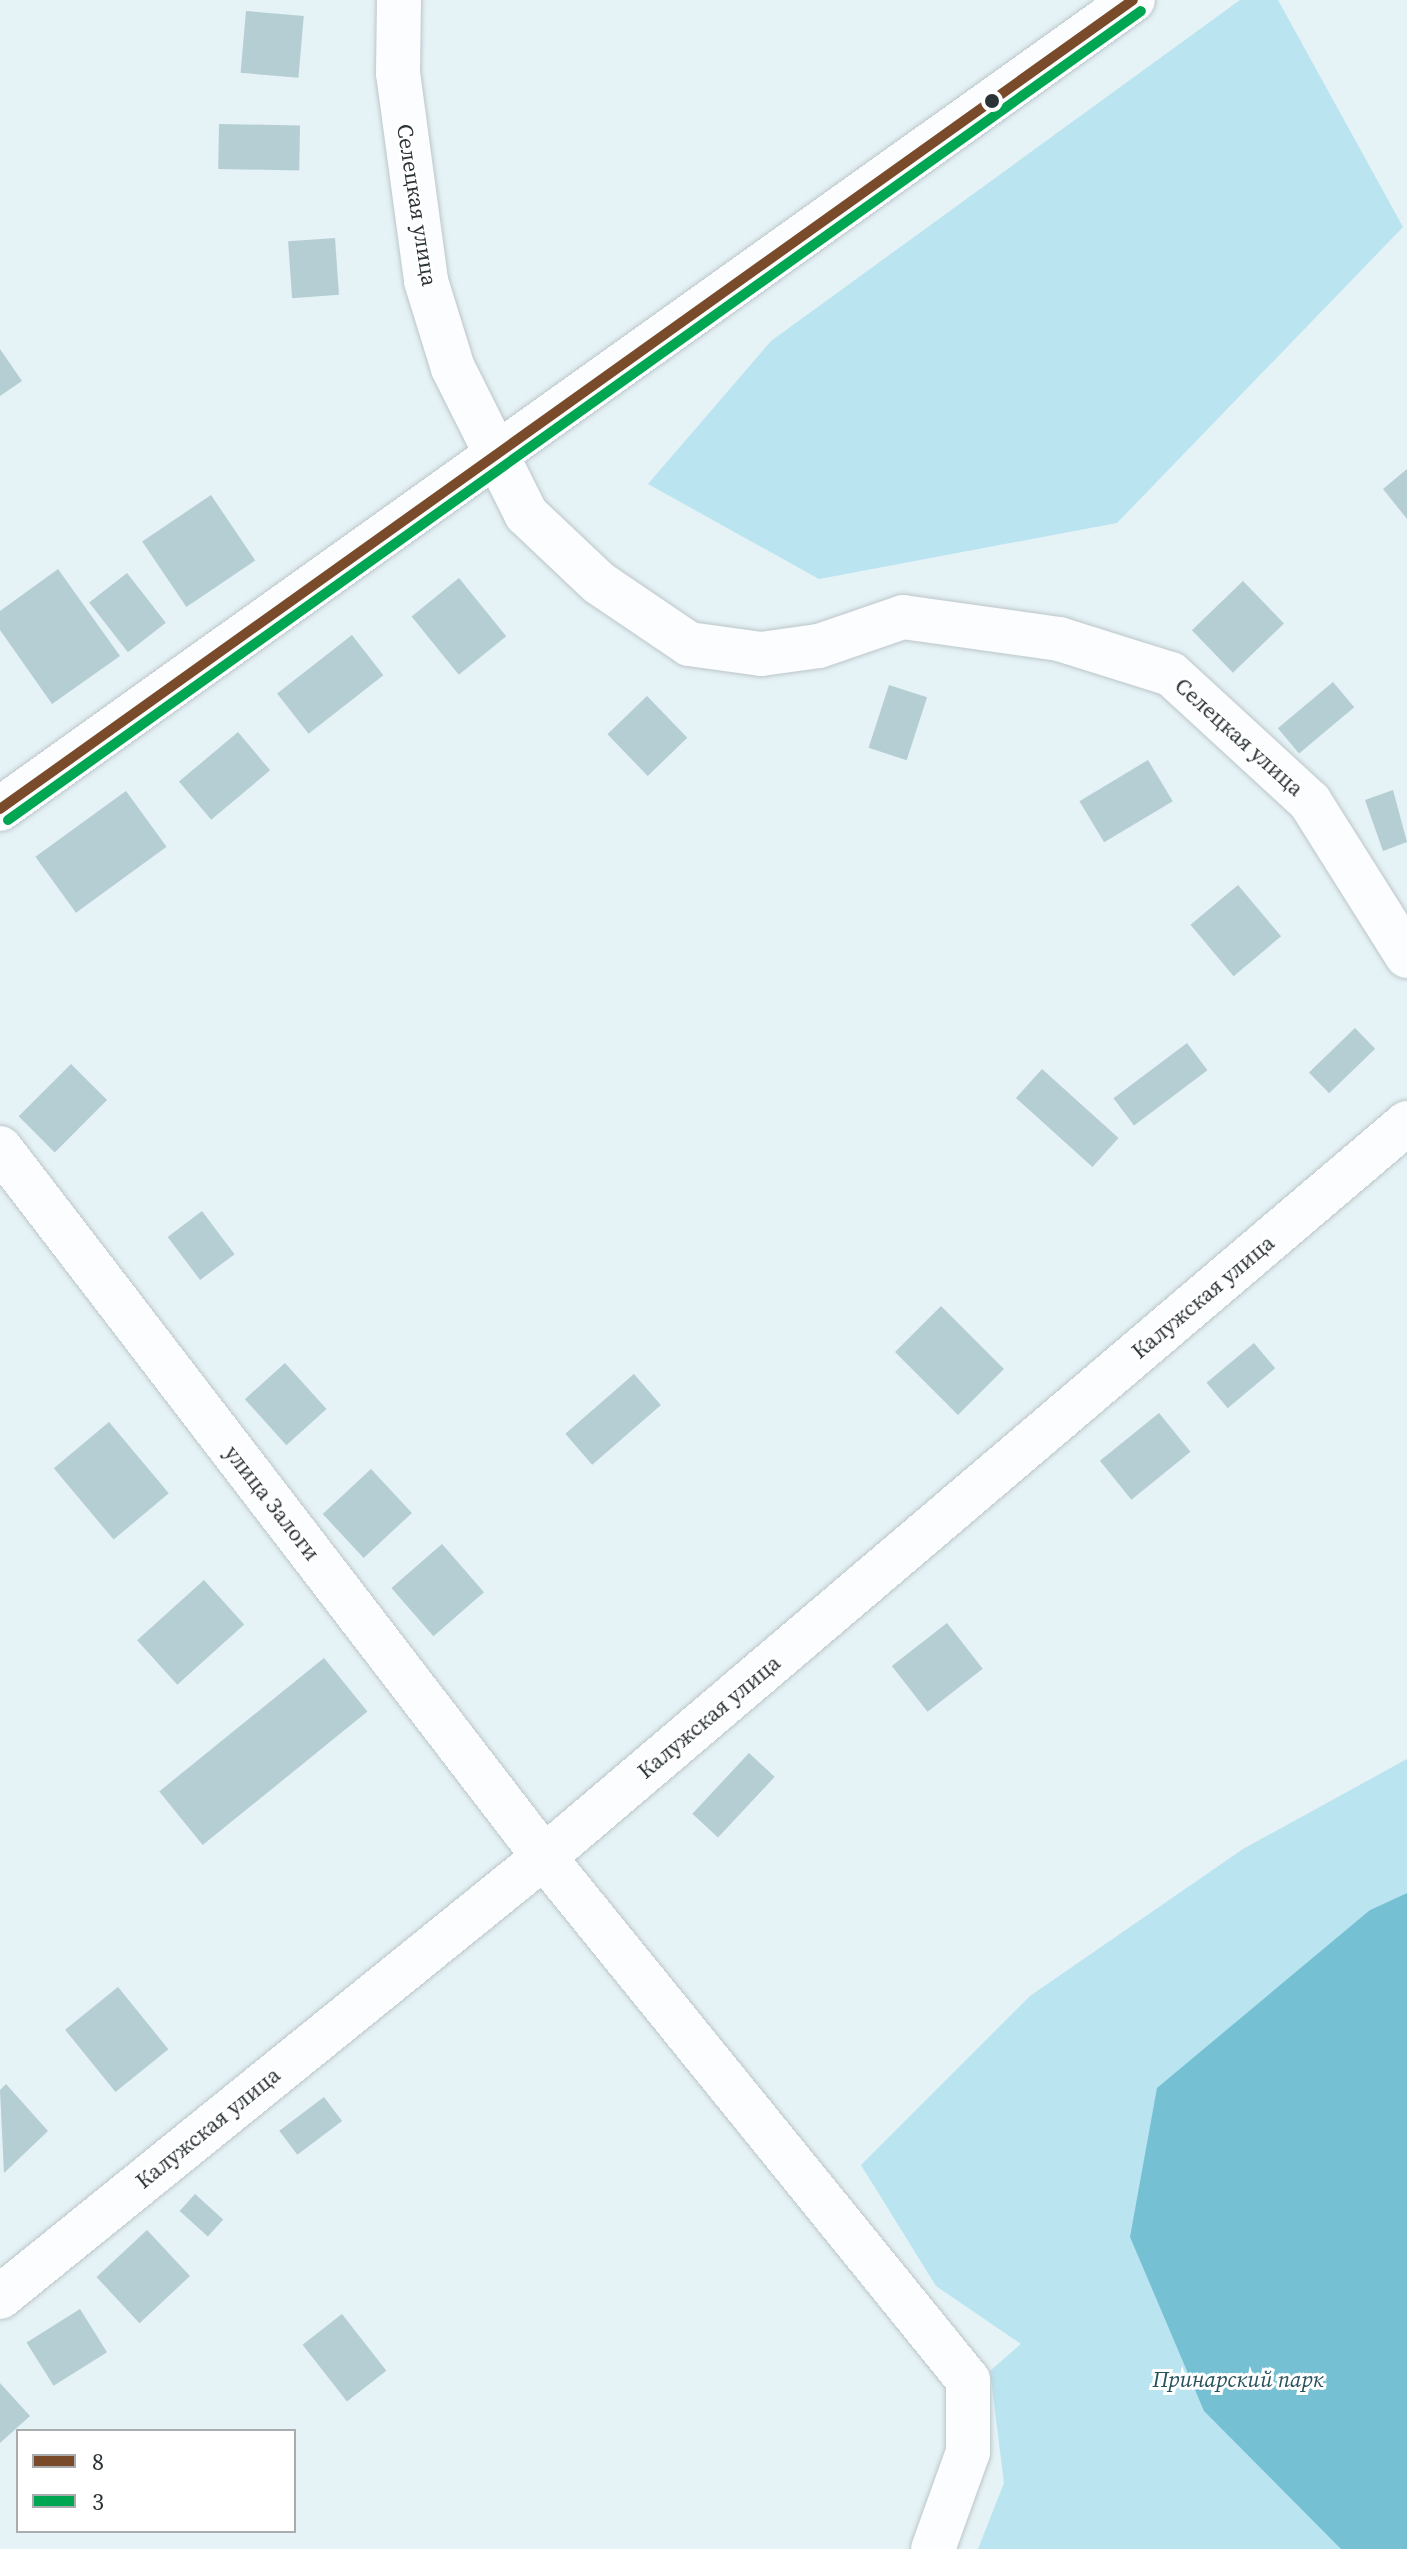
<!DOCTYPE html>
<meta charset="utf-8">
<style>
body{margin:0}
#map{position:relative;width:1407px;height:2549px;overflow:hidden;background:#e5f2f6;font-family:"Source Serif 4",serif}
div>[style]{position:absolute}
[style*='--x']{left:calc(var(--x)*1px);top:calc(var(--y)*1px);width:calc(var(--w)*1px);rotate:calc(var(--a)*1deg)}
.green>*{inset:0;background:#bae4f0}
.water>*{inset:0;background:#76c0d4}
.building>*{inset:0;background:#b5ced4;transform-origin:0 0}
.roads{filter:drop-shadow(0 0 2px #bcc6c9) drop-shadow(0 0 2px #bcc6c9)}
.minor>*{height:44px;margin:-22px;padding:0 22px;transform-origin:22px;border-radius:22px;background:#fbfdfe}
.bus-1>*{height:10px;margin:-5px;padding:0 5px;transform-origin:5px;border-radius:5px;background:#7a4b2a}
.bus-2>*{height:10px;margin:-5px;padding:0 5px;transform-origin:5px;border-radius:5px;background:#00a651}
.dots>*{width:22px;height:22px;translate:-50% -50%;box-sizing:border-box;border:4px solid #fff;border-radius:50%}
span{translate:-50% -50%;white-space:nowrap;text-align:center;line-height:1.15;-webkit-text-stroke:6px #fff;paint-order:stroke}
.street-label{font-size:22px;color:#2a3336}
.park-label{font-size:22px;color:#26525d;font-style:italic}
.legend{position:absolute;left:16px;top:2429px;width:280px;height:104px;box-sizing:border-box;background:#fff;border:2px solid #aaadaf;margin:0;padding:10px 14px;list-style:none;font-size:24px;color:#2a3336}
.legend li{display:flex;align-items:center;gap:16px;height:40px}
.legend b{width:40px;border:2px solid #aaadaf}
</style>
<div id="map">
<div class="green">
<div style="clip-path:polygon(1240px 0,1278px 0,1403px 227px,1117px 523px,819px 579px,648px 484px,771px 341px)"></div>
<div style="clip-path:polygon(1407px 1759px,1407px 1893px,1370px 1910px,1407px 2549px,978px 2549px,1004px 2483px,990px 2371px,1021px 2344px,936px 2286px,861px 2165px,1030px 1996px,1243px 1849px)"></div>
</div>
<div class="water">
<div style="clip-path:polygon(1407px 1893px,1407px 2549px,1341px 2549px,1204px 2411px,1130px 2237px,1157px 2088px,1370px 1910px)"></div>
</div>
<div class="building">
<div style="left:246px;top:11px;width:58px;height:62px;rotate:5deg"></div>
<div style="left:219px;top:124px;width:81px;height:45px;rotate:1deg"></div>
<div style="left:335px;top:238px;width:57px;height:47px;rotate:86deg"></div>
<div style="clip-path:polygon(0 349px,22px 381px,0 396px)"></div>
<div style="clip-path:polygon(1407px 469px,1407px 519px,1383px 489px)"></div>
<div style="left:211px;top:495px;width:79px;height:83px;rotate:56deg"></div>
<div style="clip-path:polygon(58px 569px,120px 656px,52px 704px,0 630px,0 611px)"></div>
<div style="left:127px;top:573px;width:63px;height:48px;rotate:52deg"></div>
<div style="left:459px;top:578px;width:75px;height:61px;rotate:51deg"></div>
<div style="left:1243px;top:581px;width:59px;height:71px;rotate:46deg"></div>
<div style="left:352px;top:635px;width:51px;height:95px;rotate:52deg"></div>
<div style="left:1333px;top:682px;width:33px;height:72px;rotate:50deg"></div>
<div style="left:889px;top:685px;width:40px;height:66px;rotate:18deg"></div>
<div style="left:647px;top:696px;width:58px;height:55px;rotate:46deg"></div>
<div style="left:238px;top:732px;width:50px;height:77px;rotate:50deg"></div>
<div style="left:1148px;top:760px;width:48px;height:80px;rotate:59deg"></div>
<div style="clip-path:polygon(1393px 790px,1407px 842px,1383px 851px,1365px 800px)"></div>
<div style="left:126px;top:791px;width:69px;height:112px;rotate:54deg"></div>
<div style="left:1238px;top:885px;width:67px;height:62px;rotate:50deg"></div>
<div style="left:1355px;top:1028px;width:29px;height:64px;rotate:46deg"></div>
<div style="left:1187px;top:1043px;width:34px;height:92px;rotate:53deg"></div>
<div style="left:71px;top:1064px;width:51px;height:74px;rotate:45deg"></div>
<div style="left:1042px;top:1069px;width:103px;height:39px;rotate:42deg"></div>
<div style="left:202px;top:1211px;width:54px;height:43px;rotate:53deg"></div>
<div style="left:941px;top:1306px;width:89px;height:65px;rotate:45deg"></div>
<div style="left:1254px;top:1343px;width:33px;height:62px;rotate:50deg"></div>
<div style="left:285px;top:1363px;width:62px;height:54px;rotate:48deg"></div>
<div style="left:634px;top:1374px;width:41px;height:91px;rotate:49deg"></div>
<div style="left:1159px;top:1413px;width:50px;height:76px;rotate:51deg"></div>
<div style="left:109px;top:1422px;width:93px;height:72px;rotate:50deg"></div>
<div style="left:371px;top:1469px;width:60px;height:66px;rotate:47deg"></div>
<div style="left:442px;top:1544px;width:64px;height:67px;rotate:49deg"></div>
<div style="left:204px;top:1580px;width:60px;height:90px;rotate:48deg"></div>
<div style="left:947px;top:1623px;width:58px;height:70px;rotate:52deg"></div>
<div style="left:324px;top:1658px;width:69px;height:212px;rotate:51deg"></div>
<div style="left:749px;top:1753px;width:35px;height:83px;rotate:43deg"></div>
<div style="left:118px;top:1987px;width:80px;height:68px;rotate:51deg"></div>
<div style="clip-path:polygon(6px 2084px,48px 2131px,4px 2173px,0 2090px)"></div>
<div style="left:324px;top:2097px;width:30px;height:56px;rotate:53deg"></div>
<div style="left:195px;top:2194px;width:38px;height:23px;rotate:42deg"></div>
<div style="left:147px;top:2230px;width:63px;height:69px;rotate:47deg"></div>
<div style="left:80px;top:2309px;width:51px;height:63px;rotate:58deg"></div>
<div style="left:342px;top:2314px;width:72px;height:50px;rotate:52deg"></div>
<div style="clip-path:polygon(0 2383px,30px 2416px,0 2443px)"></div>
</div>
<div class="roads">
<div class="minor">
<div style="--x:399;--y:0;--w:73;--a:90.8"></div>
<div style="--x:398;--y:73;--w:210;--a:82.3"></div>
<div style="--x:426;--y:281;--w:91;--a:72.8"></div>
<div style="--x:453;--y:368;--w:163;--a:63.4"></div>
<div style="--x:526;--y:514;--w:100;--a:43.4"></div>
<div style="--x:599;--y:583;--w:109;--a:34.1"></div>
<div style="--x:689;--y:644;--w:73;--a:7.9"></div>
<div style="--x:761;--y:654;--w:59;--a:-7.9"></div>
<div style="--x:819;--y:646;--w:89;--a:-19"></div>
<div style="--x:903;--y:617;--w:158;--a:8"></div>
<div style="--x:1059;--y:639;--w:117;--a:17.4"></div>
<div style="--x:1171;--y:674;--w:189;--a:42.6"></div>
<div style="--x:1310;--y:802;--w:182;--a:57.8"></div>
<div style="--x:0;--y:809;--w:1392;--a:-35.53"></div>
<div style="--x:0;--y:1148;--w:894;--a:52.5"></div>
<div style="--x:544;--y:1857;--w:673;--a:50.97"></div>
<div style="--x:968;--y:2380;--w:72;--a:90"></div>
<div style="--x:968;--y:2452;--w:103;--a:109.8"></div>
<div style="--x:0;--y:2297;--w:700;--a:-38.97"></div>
<div style="--x:544;--y:1857;--w:1133;--a:-40.38"></div>
</div>
</div>
<div class="bus-1">
<div style="--x:0;--y:809;--w:1392;--a:-35.53"></div>
</div>
<div class="bus-2">
<div style="--x:8;--y:820;--w:1392;--a:-35.53"></div>
</div>
<div class="dots">
<div style="left:992px;top:101px;background:#2a3336"></div>
</div>
<div class="street-label">
<span style="left:417px;top:205px;rotate:81deg">Селецкая улица</span>
<span style="left:1239px;top:737px;rotate:42deg">Селецкая улица</span>
<span style="left:1203px;top:1297px;rotate:-40deg">Калужская улица</span>
<span style="left:272px;top:1503px;rotate:52deg">улица Залоги</span>
<span style="left:709px;top:1717px;rotate:-40deg">Калужская улица</span>
<span style="left:208px;top:2128px;rotate:-39deg">Калужская улица</span>
</div>
<div class="park-label">
<span style="left:1238px;top:2380px">Принарский парк</span>
</div>
<ul class="legend">
<li><b style="height:10px;background:#7a4b2a"></b>8</li>
<li><b style="height:10px;background:#00a651"></b>3</li>
</ul>
</div>
